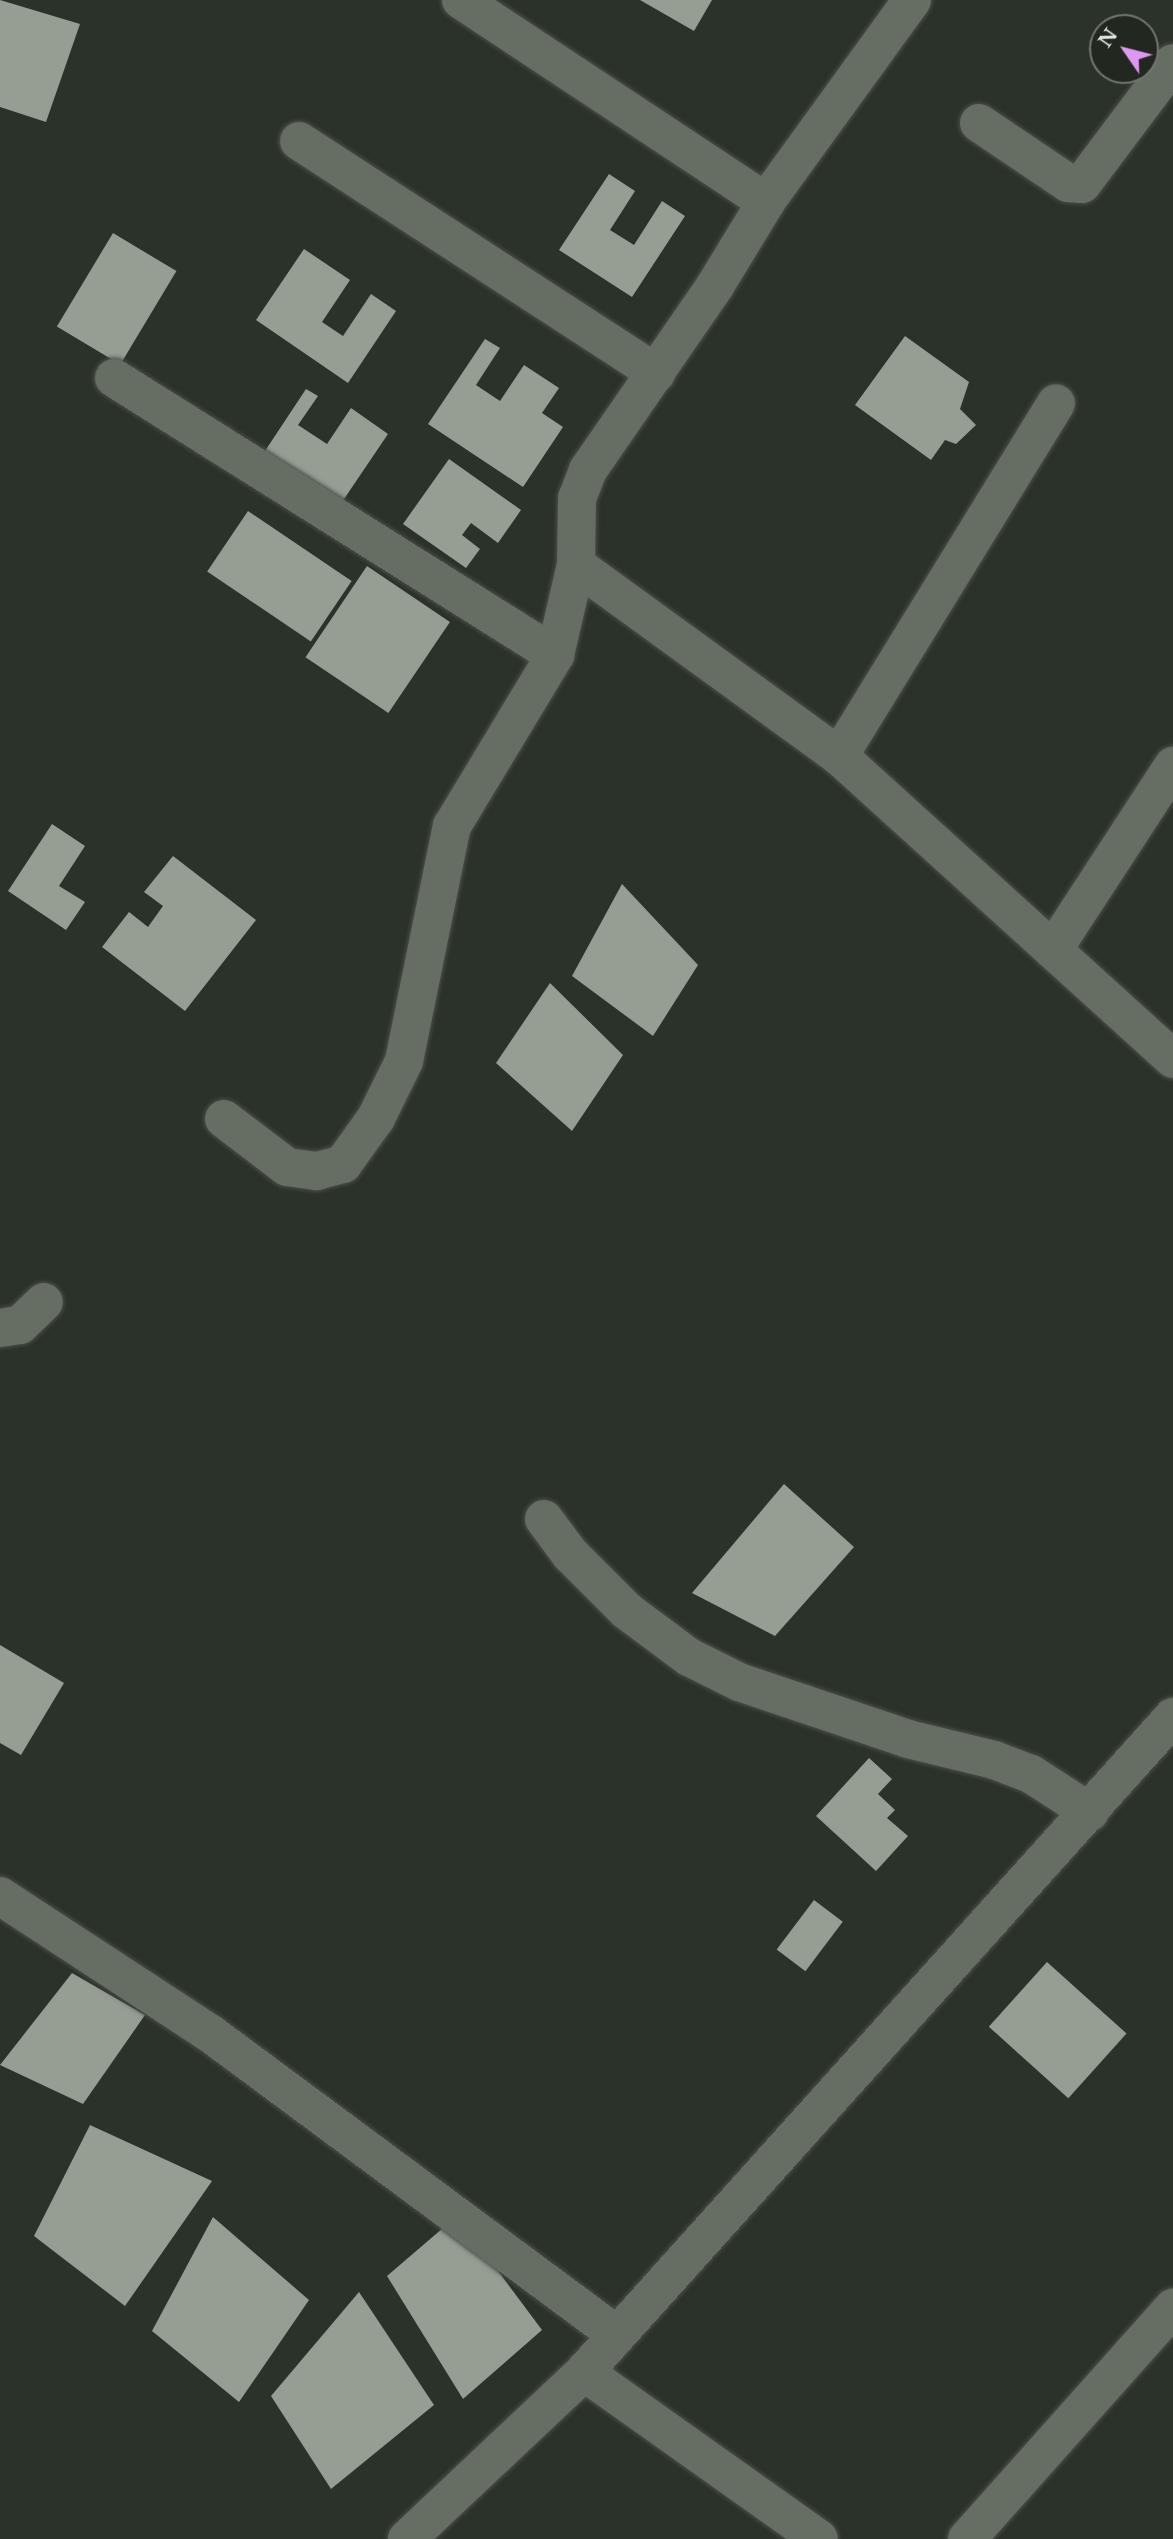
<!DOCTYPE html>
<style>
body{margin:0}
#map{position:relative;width:1173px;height:2539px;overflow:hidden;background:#2b3229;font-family:"Libre Baskerville",serif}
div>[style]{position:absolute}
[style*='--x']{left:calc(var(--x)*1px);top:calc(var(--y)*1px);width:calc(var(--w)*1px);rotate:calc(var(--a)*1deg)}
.building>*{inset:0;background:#969e93;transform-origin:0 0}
.roads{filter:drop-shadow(0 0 2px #4a4f48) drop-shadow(0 0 2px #4a4f48)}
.minor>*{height:38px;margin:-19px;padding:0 19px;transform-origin:19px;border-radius:19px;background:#666e64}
span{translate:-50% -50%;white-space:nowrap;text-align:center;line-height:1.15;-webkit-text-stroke:7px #22281f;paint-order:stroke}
.north{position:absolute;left:1089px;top:14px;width:70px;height:70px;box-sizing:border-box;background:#22281f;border:2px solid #70756e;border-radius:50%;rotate:305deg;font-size:19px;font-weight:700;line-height:28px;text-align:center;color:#e5e9e4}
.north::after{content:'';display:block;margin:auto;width:24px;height:32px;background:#dd98f3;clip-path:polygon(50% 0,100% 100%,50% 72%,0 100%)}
</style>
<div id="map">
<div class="building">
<div style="clip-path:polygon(0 0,80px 24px,46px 122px,0 107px)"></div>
<div style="clip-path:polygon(640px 0,712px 0,694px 31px)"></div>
<div style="clip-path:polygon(609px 174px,635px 191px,610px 230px,634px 245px,662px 201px,685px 216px,632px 297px,559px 250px)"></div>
<div style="left:113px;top:233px;width:74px;height:109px;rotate:31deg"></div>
<div style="clip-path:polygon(304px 249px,350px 280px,322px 322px,343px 336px,371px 294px,396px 311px,348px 383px,256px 320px)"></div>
<div style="clip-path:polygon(905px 336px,969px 382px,960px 409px,976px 425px,956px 444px,945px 440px,931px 460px,855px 405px)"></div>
<div style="clip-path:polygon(485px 339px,500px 348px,476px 385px,500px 401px,524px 365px,559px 388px,542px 413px,563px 427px,523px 487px,428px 424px)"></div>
<div style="clip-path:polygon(306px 389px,318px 396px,298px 425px,327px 444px,351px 408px,388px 434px,340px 505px,263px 454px)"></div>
<div style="clip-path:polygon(449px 459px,521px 510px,498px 543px,471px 523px,462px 535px,480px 549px,466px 568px,403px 524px)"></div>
<div style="left:248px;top:511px;width:125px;height:73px;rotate:34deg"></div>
<div style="left:367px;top:566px;width:100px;height:110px;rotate:34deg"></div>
<div style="clip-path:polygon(52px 824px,85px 846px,59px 886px,85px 902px,66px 930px,8px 891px)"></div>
<div style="clip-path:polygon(173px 856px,256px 920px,185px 1011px,102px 947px,129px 912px,148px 927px,163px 906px,144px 892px)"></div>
<div style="clip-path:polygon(622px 884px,698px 965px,653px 1036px,572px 976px)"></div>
<div style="clip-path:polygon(550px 983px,623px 1055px,572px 1131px,496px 1063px)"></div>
<div style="clip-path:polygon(784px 1484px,854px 1547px,775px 1636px,692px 1593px)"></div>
<div style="clip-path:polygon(0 1645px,64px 1683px,21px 1755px,0 1743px)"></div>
<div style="clip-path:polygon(869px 1758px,892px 1779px,878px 1794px,895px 1810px,887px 1818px,908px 1836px,876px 1871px,816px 1816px)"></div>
<div style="left:814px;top:1900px;width:36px;height:62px;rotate:37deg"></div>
<div style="left:1047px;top:1962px;width:107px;height:87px;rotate:42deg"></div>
<div style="clip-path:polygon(72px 1973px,145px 2015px,83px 2104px,0 2065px)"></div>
<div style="clip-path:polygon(90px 2125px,212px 2181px,125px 2306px,34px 2236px)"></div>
<div style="clip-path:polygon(457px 2216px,542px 2330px,463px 2399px,387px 2276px)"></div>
<div style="clip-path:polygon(213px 2217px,309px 2300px,239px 2402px,152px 2331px)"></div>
<div style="clip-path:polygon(359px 2292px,434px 2405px,331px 2489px,271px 2396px)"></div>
</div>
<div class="roads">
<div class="minor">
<div style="--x:461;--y:0;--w:366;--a:33.5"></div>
<div style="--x:912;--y:0;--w:249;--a:125.9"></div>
<div style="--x:766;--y:202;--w:98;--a:121.3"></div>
<div style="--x:715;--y:286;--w:224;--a:124.6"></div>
<div style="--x:588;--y:470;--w:30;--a:111"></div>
<div style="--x:577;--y:498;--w:67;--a:90.9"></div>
<div style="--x:576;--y:565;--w:325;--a:36"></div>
<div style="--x:839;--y:756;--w:451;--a:42.2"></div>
<div style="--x:979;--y:123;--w:107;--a:34"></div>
<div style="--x:1068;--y:183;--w:14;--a:4"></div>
<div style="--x:1082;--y:184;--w:151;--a:-53.1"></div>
<div style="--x:299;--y:141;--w:426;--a:33"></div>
<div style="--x:114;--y:378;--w:521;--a:32.13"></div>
<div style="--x:839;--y:756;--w:414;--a:-58.4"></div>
<div style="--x:1053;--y:950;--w:220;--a:-56.9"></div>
<div style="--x:224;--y:1119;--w:79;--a:37.3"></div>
<div style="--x:287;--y:1167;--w:30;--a:8"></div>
<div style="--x:317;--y:1171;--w:27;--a:-15"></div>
<div style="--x:343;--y:1164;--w:57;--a:-54.3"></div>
<div style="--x:376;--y:1118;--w:64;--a:-63.8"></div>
<div style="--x:404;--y:1061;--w:240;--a:-78.5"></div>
<div style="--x:452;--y:826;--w:200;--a:-58.9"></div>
<div style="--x:555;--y:655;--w:92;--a:-76.9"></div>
<div style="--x:0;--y:1328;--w:20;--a:-9"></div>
<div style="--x:20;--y:1325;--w:33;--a:-44"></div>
<div style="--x:544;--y:1519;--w:44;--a:53.4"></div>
<div style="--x:570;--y:1554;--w:81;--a:45"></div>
<div style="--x:627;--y:1611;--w:77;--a:36.6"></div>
<div style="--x:689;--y:1657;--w:56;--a:26.6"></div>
<div style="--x:739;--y:1682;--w:178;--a:18.6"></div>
<div style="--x:908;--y:1739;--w:89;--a:13.7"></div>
<div style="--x:994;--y:1760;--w:40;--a:21"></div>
<div style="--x:1031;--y:1774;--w:70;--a:32.8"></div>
<div style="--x:0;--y:1896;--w:252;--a:33.2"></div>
<div style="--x:211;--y:2034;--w:505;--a:36.55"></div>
<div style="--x:584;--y:2372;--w:288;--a:35.4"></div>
<div style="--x:407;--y:2539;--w:243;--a:-43.3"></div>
<div style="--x:584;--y:2372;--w:881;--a:-48.04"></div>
<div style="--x:967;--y:2539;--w:310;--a:-48.3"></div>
</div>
</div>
<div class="north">N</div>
</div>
